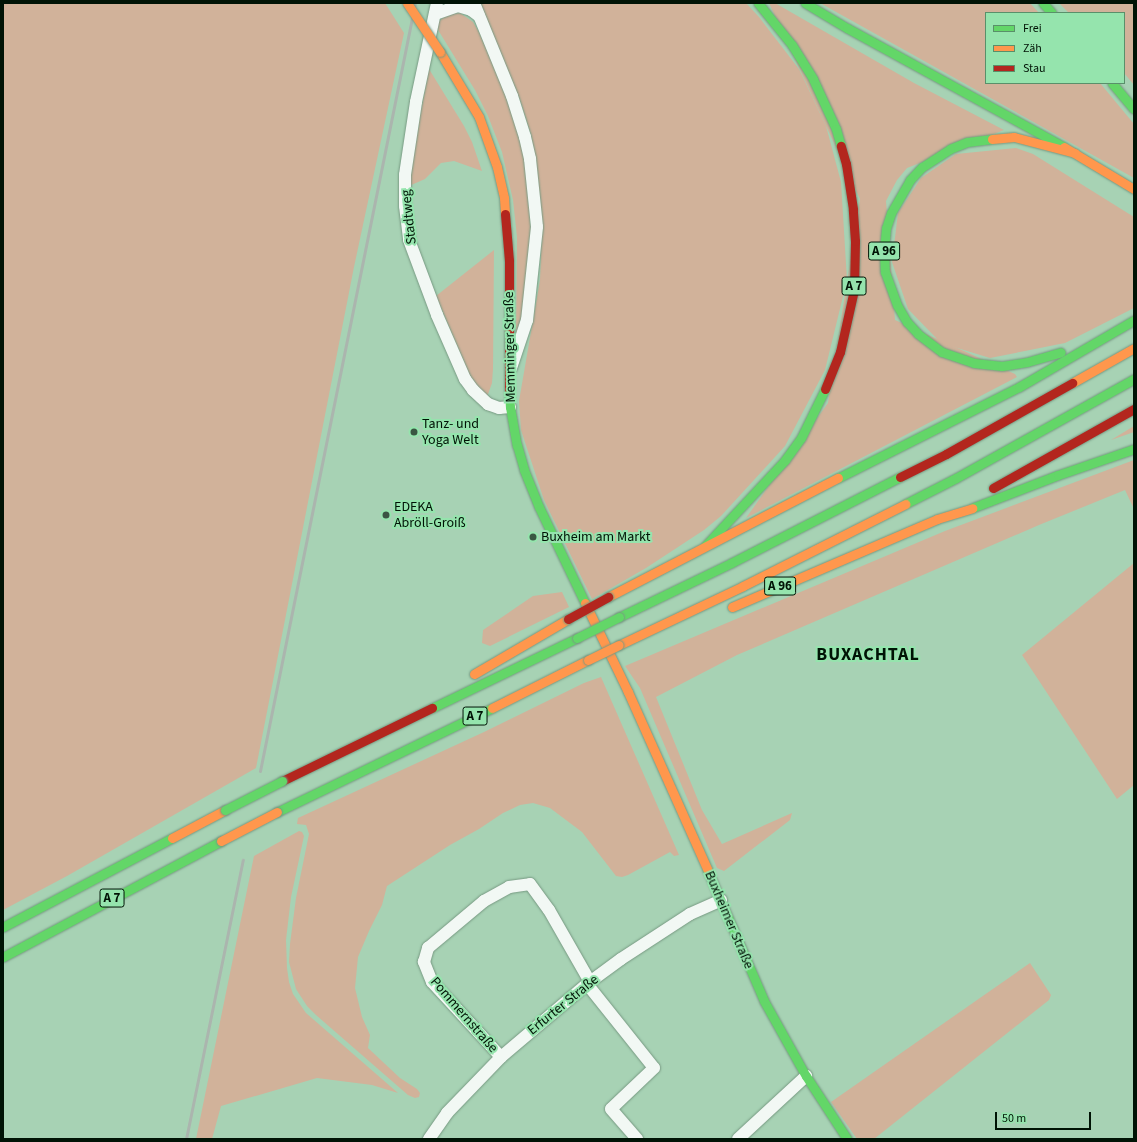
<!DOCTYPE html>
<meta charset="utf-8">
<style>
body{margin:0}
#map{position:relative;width:1137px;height:1142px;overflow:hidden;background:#a7d2b4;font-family:"Source Sans 3",sans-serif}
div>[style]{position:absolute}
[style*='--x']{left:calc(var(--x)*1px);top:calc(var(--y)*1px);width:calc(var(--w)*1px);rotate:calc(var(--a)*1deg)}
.green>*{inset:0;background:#d1b29a}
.roads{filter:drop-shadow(0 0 1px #779982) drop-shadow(0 0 1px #779982)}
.street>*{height:12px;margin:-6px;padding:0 6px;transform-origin:6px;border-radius:6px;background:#f2f8f4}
.fast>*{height:9px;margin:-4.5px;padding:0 4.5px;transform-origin:4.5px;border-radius:4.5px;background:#63d668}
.slow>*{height:9px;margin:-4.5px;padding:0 4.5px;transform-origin:4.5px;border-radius:4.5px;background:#ff974d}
.jam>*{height:9px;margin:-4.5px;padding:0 4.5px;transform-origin:4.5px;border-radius:4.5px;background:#b3261e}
.rail>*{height:3px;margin:-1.5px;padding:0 1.5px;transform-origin:1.5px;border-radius:1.5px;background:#abb5ae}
.bridges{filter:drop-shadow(0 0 1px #779982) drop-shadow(0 0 1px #779982)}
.fast-bridge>*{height:9px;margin:-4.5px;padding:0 4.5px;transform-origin:4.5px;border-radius:4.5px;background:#63d668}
.slow-bridge>*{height:9px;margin:-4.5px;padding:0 4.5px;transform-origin:4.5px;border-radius:4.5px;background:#ff974d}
.jam-bridge>*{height:9px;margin:-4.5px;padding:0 4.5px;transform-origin:4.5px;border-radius:4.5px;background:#b3261e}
.dots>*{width:11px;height:11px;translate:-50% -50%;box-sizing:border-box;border:2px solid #95e4ad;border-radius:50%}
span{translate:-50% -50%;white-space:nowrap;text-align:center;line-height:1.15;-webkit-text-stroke:4px #95e4ad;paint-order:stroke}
.shield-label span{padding:1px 3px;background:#95e4ad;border:1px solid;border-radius:3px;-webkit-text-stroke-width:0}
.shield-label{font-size:13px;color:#001305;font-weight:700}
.street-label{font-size:14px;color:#001305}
.poi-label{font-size:14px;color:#001305}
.left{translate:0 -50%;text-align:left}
.district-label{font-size:18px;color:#001305;font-weight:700;letter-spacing:1px}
.frame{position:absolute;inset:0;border:4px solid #001305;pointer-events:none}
.legend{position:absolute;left:985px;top:12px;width:140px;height:72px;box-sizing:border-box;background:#95e4ad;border:1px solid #59906a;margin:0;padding:5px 7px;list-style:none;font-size:12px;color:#001305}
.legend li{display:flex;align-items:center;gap:8px;height:20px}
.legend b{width:20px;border:1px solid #59906a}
.scale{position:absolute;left:995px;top:1112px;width:96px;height:18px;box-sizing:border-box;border:2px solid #001305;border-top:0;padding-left:5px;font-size:12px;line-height:14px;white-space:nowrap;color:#001305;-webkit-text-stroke:3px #95e4ad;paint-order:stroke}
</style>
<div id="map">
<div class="green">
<div style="clip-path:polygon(3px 3px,385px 3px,404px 33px,354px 267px,256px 768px,67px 876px,3px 910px)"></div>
<div style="clip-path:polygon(479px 3px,746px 3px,759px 17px,799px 69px,826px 126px,841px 182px,847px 280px,825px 370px,785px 446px,721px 516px,704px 530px,646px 568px,592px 599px,544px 500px,521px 430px,519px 401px,540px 280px,542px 225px,531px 135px,520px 100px)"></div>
<div style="clip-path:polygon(769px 3px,775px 3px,914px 83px,1004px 130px,907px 168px,897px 180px,886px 201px,895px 320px,1015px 374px,1017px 377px,746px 518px,828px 403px,860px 199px)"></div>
<div style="clip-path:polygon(820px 3px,1030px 3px,1039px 13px,986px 13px,986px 83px,1100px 83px,1134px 124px,1134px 178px)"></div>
<div style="clip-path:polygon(1059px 3px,1134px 3px,1134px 85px,1124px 73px,1124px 13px,1069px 13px)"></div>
<div style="clip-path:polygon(460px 13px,473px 22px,479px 32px,509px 102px,518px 129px,525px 160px,531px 231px,524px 304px,516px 343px,517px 237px,513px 200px,502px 152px,488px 116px,475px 90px,435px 25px,444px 17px,451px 14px)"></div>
<div style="clip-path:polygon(429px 69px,464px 126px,472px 142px,482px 171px,454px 161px,441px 163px,425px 179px,409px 186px,420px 116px)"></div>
<div style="clip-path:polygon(1016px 148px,1033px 154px,1134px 217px,1134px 308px,1065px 343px,990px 358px,941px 343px,908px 309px,892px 262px,898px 213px,921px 178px,956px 154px)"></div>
<div style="clip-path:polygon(494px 250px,493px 369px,492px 383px,487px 397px,472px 381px,436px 296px)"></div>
<div style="clip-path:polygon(1134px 426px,1134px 432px,1111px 440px)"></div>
<div style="clip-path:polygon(1134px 460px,1134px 509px,1125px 490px,1039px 525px,737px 655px,656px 697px,702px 810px,722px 844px,792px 813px,790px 820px,724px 871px,717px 868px,640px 688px,625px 666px,945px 531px)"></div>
<div style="clip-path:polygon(1134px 563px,1134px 785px,1117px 799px,1022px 655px)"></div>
<div style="clip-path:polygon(562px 592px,569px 607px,490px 646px,482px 643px,483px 630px,533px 596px)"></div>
<div style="clip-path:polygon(601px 677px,679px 855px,674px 856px,670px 852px,628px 875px,622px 877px,616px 876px,582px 832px,550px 808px,533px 803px,520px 805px,503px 813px,479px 829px,450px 845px,387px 886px,382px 905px,369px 931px,358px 957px,355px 988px,362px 1017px,370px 1035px,368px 1048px,400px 1078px,417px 1089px,420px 1093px,419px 1097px,415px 1098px,408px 1095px,316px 1015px,307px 1006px,296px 989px,289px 962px,290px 944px,296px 898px,309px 834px,306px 825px,297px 824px,298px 818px,484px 732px,584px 683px)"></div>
<div style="clip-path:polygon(299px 831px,302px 832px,304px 836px,291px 897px,286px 940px,287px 968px,289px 982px,293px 994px,306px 1013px,398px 1093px,372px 1085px,317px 1078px,221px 1106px,212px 1139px,196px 1139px,254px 856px)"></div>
<div style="clip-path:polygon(1030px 963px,1051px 995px,1049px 1000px,874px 1139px,857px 1139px,831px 1102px)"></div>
</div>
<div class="roads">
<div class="street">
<div style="--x:437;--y:3;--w:101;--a:102"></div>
<div style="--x:416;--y:102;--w:74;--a:98.6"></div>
<div style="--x:405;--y:175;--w:31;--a:90"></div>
<div style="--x:405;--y:206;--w:34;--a:83"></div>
<div style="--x:409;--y:240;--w:80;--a:69.5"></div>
<div style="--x:437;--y:315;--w:70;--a:66.4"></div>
<div style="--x:465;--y:379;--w:14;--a:54"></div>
<div style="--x:473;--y:390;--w:21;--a:43"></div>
<div style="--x:488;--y:404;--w:12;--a:20"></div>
<div style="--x:499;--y:408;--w:11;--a:-5"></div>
<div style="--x:474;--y:3;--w:100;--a:67.8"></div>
<div style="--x:512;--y:96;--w:43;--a:72.4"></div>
<div style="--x:525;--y:137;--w:23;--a:77"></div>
<div style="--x:530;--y:159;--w:68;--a:84.1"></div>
<div style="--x:537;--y:227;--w:94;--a:96.1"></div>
<div style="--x:527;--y:320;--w:51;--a:108.4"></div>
<div style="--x:435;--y:14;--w:24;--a:-19"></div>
<div style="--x:458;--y:6;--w:14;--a:17"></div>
<div style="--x:471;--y:10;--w:10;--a:37"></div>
<div style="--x:587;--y:984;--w:107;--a:51.4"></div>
<div style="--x:654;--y:1068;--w:59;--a:136.4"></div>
<div style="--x:611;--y:1109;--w:40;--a:49"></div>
<div style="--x:501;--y:1057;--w:102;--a:-132.6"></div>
<div style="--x:432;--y:982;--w:22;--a:-112"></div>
<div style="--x:424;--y:962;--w:15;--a:-74"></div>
<div style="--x:428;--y:948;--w:73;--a:-40"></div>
<div style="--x:484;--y:901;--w:29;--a:-29"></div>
<div style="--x:509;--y:887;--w:21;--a:-8"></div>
<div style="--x:530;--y:884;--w:32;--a:54"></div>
<div style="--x:549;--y:910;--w:83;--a:60.3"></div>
<div style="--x:429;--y:1139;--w:32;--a:-55"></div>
<div style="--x:447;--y:1113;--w:78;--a:-46"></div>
<div style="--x:501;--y:1057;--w:113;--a:-40.3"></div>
<div style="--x:587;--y:984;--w:42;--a:-36.3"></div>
<div style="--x:621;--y:959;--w:82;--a:-33.1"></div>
<div style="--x:690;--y:914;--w:34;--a:-24"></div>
<div style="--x:738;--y:1139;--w:93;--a:-42.8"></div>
</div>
<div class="fast">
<div style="--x:758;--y:3;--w:54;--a:51"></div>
<div style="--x:792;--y:45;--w:40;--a:58"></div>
<div style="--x:813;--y:79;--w:55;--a:65.3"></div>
<div style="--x:836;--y:129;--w:18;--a:74"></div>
<div style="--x:805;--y:3;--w:49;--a:30.8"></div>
<div style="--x:847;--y:28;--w:247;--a:28.7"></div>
<div style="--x:1043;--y:3;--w:13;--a:48"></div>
<div style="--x:1112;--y:83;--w:34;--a:50"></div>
<div style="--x:992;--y:139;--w:25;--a:173"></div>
<div style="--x:967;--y:142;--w:18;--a:158"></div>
<div style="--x:950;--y:149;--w:33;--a:147"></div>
<div style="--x:922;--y:167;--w:18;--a:133"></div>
<div style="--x:910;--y:180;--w:38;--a:120"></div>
<div style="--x:891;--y:213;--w:16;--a:108"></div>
<div style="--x:886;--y:228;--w:21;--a:95"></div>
<div style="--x:884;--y:249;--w:23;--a:88"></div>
<div style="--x:885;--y:272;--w:35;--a:70"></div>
<div style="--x:897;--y:305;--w:20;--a:60"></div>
<div style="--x:907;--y:322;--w:16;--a:47"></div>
<div style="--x:918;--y:334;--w:30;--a:37"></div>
<div style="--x:942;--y:352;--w:34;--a:19"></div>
<div style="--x:974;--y:363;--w:28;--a:6"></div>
<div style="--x:1002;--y:366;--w:25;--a:-9"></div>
<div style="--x:1027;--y:362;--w:35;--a:-16"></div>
<div style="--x:509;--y:389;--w:18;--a:87"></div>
<div style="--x:510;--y:407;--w:39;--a:80"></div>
<div style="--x:517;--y:445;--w:26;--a:74"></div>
<div style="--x:524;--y:470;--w:40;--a:68"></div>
<div style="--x:539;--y:507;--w:106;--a:64.4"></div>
<div style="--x:838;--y:478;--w:203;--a:-26.7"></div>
<div style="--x:1019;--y:387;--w:133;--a:-30.2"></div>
<div style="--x:905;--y:504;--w:57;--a:-27"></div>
<div style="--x:956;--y:478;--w:204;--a:-29.1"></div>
<div style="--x:972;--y:508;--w:92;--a:-21"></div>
<div style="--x:1058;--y:475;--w:80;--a:-18.9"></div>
<div style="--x:704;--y:547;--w:119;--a:-47"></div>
<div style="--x:785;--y:460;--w:27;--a:-54"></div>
<div style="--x:801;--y:438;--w:55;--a:-63.9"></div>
<div style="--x:619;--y:617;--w:124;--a:-25.7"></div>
<div style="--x:731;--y:563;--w:190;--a:-27"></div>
<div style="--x:432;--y:708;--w:161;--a:-25.8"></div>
<div style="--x:277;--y:812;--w:239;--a:-25.8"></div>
<div style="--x:707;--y:869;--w:144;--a:66.6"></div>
<div style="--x:764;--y:1001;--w:86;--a:60.8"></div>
<div style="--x:806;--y:1076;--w:75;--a:56.9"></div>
<div style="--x:3;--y:927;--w:191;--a:-27.8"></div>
<div style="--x:3;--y:957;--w:247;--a:-28"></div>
</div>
<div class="slow">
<div style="--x:440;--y:52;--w:76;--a:59"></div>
<div style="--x:479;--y:117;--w:53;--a:70.2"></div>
<div style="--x:497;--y:167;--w:32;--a:77"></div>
<div style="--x:504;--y:198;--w:16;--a:86"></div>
<div style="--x:992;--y:139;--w:22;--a:-5"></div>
<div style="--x:1014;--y:137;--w:63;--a:14.7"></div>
<div style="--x:1064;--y:147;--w:82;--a:31"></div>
<div style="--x:1072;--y:383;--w:71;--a:-29.4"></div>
<div style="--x:608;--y:597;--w:259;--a:-27.4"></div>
<div style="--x:585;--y:603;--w:99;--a:64.2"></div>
<div style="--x:628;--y:692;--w:194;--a:65.9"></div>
<div style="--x:732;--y:607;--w:223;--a:-23.2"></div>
<div style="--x:937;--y:519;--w:37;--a:-17"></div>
<div style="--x:619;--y:645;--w:137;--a:-25.4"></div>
<div style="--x:743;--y:586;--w:182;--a:-26.8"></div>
<div style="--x:474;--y:674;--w:109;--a:-30.3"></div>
<div style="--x:492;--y:708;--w:107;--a:-26.6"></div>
<div style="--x:172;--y:838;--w:60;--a:-27.8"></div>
</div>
<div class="jam">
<div style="--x:505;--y:214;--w:47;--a:85.1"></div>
<div style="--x:509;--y:261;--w:128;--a:90"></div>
<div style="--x:825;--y:389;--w:40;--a:-68"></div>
<div style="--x:840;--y:352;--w:64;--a:-77.3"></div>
<div style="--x:854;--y:290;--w:49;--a:-88.8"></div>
<div style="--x:855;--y:241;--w:32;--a:-94"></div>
<div style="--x:853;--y:209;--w:46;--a:-98.8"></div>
<div style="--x:846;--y:164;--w:19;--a:-106"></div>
<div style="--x:900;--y:477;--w:51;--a:-26.6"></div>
<div style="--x:946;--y:454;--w:145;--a:-29.4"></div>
<div style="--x:993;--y:488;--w:162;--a:-29.3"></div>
<div style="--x:282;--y:781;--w:167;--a:-26"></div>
</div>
</div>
<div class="rail">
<div style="--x:260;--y:771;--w:783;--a:-78.59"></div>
<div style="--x:186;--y:1139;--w:285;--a:-78.5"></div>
</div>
<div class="bridges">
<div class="fast-bridge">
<div style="--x:577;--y:638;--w:47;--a:-26.6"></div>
<div style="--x:225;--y:810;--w:64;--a:-27"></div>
</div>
<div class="slow-bridge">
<div style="--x:407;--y:3;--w:59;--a:56"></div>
<div style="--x:588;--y:660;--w:34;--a:-26"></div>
<div style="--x:221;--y:841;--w:63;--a:-27.4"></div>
</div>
<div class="jam-bridge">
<div style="--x:568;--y:619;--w:46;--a:-28.8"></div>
</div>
</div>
<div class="dots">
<div style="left:414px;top:432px;background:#3a5642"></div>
<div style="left:386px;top:515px;background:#3a5642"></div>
<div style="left:533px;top:537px;background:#3a5642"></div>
</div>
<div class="shield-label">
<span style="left:884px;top:251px">A 96</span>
<span style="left:854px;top:286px">A 7</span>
<span style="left:780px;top:586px">A 96</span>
<span style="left:475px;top:716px">A 7</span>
<span style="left:112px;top:898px">A 7</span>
</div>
<div class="street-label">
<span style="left:409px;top:217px;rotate:-96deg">Stadtweg</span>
<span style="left:510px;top:347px;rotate:-91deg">Memminger Straße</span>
<span style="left:729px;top:920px;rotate:67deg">Buxheimer Straße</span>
<span style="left:563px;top:1005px;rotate:-39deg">Erfurter Straße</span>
<span style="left:464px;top:1015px;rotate:49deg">Pommernstraße</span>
</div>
<div class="poi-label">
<span class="left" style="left:422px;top:432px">Tanz- und<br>Yoga Welt</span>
<span class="left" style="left:394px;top:515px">EDEKA<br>Abröll-Groiß</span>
<span class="left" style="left:541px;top:537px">Buxheim am Markt</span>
</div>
<div class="district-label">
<span style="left:868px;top:655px">BUXACHTAL</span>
</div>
<div class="frame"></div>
<ul class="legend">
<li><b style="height:5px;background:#63d668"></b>Frei</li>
<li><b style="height:5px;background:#ff974d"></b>Zäh</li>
<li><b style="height:5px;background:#b3261e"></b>Stau</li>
</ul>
<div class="scale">50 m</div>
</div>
